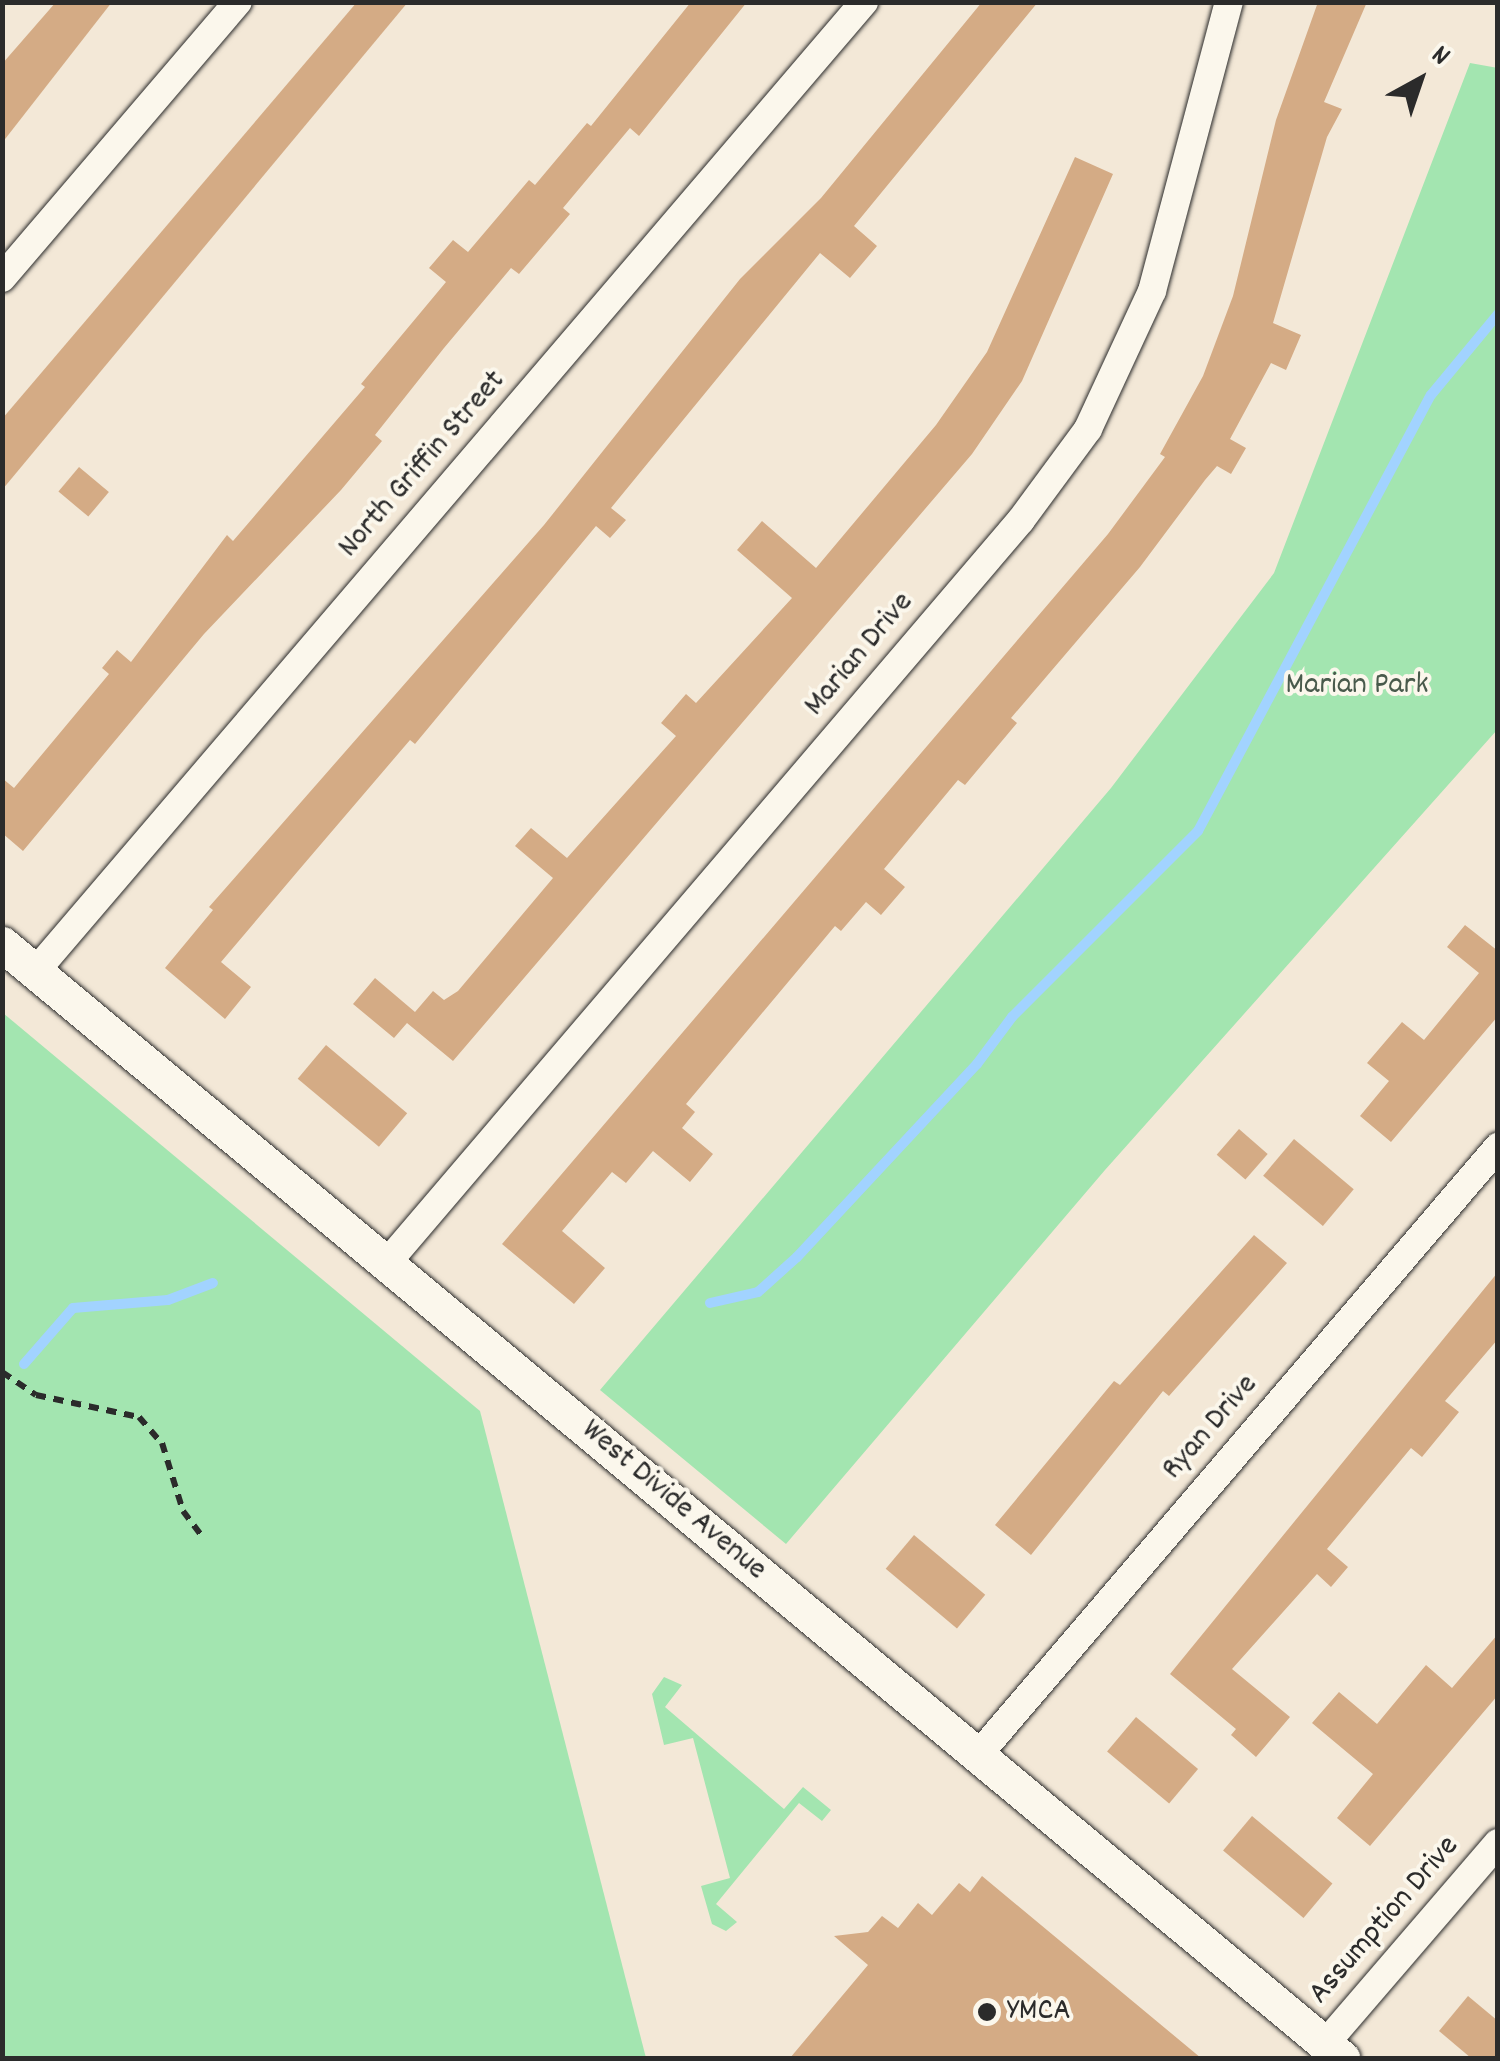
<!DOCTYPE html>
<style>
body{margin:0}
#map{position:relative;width:1500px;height:2061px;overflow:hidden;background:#f3e8d7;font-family:Dekko,sans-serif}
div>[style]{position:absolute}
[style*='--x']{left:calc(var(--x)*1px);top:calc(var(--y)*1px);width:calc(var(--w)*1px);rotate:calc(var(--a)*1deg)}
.green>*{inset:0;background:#a3e5b0}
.stream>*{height:10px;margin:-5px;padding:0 5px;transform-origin:5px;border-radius:5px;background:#a2d3ff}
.building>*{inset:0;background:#d4ab85;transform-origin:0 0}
.path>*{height:6px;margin-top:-3px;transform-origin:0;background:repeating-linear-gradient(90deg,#2b2b2b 0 10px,transparent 0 18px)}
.roads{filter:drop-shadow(0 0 2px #2b2b2b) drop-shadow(0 0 2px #2b2b2b)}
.minor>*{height:28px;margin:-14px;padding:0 14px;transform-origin:14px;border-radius:14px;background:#fbf7ec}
.tertiary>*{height:35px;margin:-17.5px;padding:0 17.5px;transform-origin:17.5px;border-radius:17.5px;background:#fbf7ec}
.dots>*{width:28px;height:28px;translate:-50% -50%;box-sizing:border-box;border:5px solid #fbf7ec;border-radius:50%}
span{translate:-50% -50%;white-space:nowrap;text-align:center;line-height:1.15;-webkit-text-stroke:8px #fbf7ec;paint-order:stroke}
.street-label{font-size:32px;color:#2b2b2b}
.park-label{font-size:32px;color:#495a4c}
.poi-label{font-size:32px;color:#2b2b2b}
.left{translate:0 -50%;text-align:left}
.frame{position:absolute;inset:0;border:5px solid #2b2b2b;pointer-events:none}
.north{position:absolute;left:1370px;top:30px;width:100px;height:100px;-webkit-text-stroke:8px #fbf7ec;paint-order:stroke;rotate:40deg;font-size:28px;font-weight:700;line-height:40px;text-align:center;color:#2b2b2b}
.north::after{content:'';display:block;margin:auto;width:35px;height:45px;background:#2b2b2b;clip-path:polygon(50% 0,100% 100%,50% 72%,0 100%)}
</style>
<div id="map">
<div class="green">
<div style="clip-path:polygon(1470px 63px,1498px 68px,1497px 730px,1105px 1170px,786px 1544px,600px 1390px,1111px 788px,1274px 573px)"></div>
<div style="clip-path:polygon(3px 1013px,480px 1411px,646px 2058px,3px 2058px)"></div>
<div style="clip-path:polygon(664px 1677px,682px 1685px,665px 1707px,784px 1809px,803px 1787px,831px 1810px,822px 1821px,799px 1803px,716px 1904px,737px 1922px,726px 1931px,712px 1924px,701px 1886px,730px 1878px,693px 1738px,664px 1745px,652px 1694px)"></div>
</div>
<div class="stream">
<div style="--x:710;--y:1303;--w:49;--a:-12.9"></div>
<div style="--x:758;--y:1292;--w:52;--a:-41.9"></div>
<div style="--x:797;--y:1257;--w:264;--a:-47"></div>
<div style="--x:977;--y:1064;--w:59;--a:-53.3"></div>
<div style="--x:1012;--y:1017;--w:263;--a:-45"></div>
<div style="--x:1198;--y:831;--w:494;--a:-61.9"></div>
<div style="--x:1431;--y:395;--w:105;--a:-50.4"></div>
<div style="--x:24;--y:1364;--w:74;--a:-48.8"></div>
<div style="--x:73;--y:1308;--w:95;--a:-4.8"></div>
<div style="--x:168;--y:1300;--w:48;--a:-20.7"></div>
</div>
<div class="building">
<div style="clip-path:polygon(56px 2px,112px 2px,2px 143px,2px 64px)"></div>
<div style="clip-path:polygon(357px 2px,408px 2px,2px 490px,2px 419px)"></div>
<div style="clip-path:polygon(691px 2px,747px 2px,639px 136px,630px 128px,563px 208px,570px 214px,519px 274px,511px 268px,444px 348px,375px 435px,382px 441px,341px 490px,204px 634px,23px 851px,2px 833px,2px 778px,14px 788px,109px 674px,102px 668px,117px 650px,131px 662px,227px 535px,233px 541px,365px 387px,361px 384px,446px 282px,429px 268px,453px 240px,468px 252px,529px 180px,535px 185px,587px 123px,591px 126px)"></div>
<div style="clip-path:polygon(982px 2px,1038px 2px,854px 226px,877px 246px,850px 278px,820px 253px,611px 508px,626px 520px,610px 538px,596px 526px,415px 744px,410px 740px,298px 871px,221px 962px,251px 987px,225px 1019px,165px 968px,213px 910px,209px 907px,544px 525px,740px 279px,821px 198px)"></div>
<div style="clip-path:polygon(1318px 2px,1367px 2px,1324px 102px,1342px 109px,1327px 137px,1273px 323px,1301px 335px,1286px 370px,1271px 363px,1230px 439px,1246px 448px,1231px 474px,1217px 466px,1205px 480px,1140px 567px,1011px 718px,1017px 723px,965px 785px,958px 780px,884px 869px,905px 887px,881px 915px,866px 902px,841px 931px,835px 926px,686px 1104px,695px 1112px,682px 1128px,713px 1154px,690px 1182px,653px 1151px,626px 1183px,612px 1172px,562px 1231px,605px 1268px,574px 1304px,502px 1244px,1108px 534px,1165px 457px,1160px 454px,1203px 376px,1233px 296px,1276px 120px)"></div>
<div style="clip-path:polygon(1075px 157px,1113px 174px,1022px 381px,972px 454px,453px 1061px,407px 1023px,394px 1038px,353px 1004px,375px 978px,415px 1012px,433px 991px,444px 1000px,458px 991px,553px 878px,515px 846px,531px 828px,567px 858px,676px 736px,661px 723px,686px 694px,696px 703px,792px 598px,737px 550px,762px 521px,816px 568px,936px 425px,987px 352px)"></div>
<div style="left:79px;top:467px;width:39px;height:32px;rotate:40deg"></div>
<div style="clip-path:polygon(1465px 925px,1498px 951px,1498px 1016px,1391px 1142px,1360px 1116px,1389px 1081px,1367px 1063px,1402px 1022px,1424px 1040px,1479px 973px,1447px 947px)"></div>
<div style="left:326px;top:1045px;width:106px;height:44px;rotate:40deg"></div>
<div style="left:1239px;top:1129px;width:38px;height:34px;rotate:41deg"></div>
<div style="left:1294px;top:1139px;width:78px;height:48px;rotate:40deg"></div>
<div style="clip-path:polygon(1254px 1235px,1287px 1263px,1169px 1396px,1163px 1391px,1031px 1555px,995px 1525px,1114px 1381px,1120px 1385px)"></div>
<div style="clip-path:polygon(1498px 1272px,1498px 1339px,1445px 1401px,1459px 1412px,1422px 1457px,1411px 1448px,1327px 1549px,1348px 1567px,1331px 1587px,1317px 1574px,1232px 1669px,1290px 1717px,1256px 1757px,1231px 1735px,1236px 1729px,1170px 1674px)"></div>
<div style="left:914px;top:1535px;width:93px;height:44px;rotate:40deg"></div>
<div style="clip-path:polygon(1498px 1634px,1498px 1695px,1370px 1846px,1337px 1818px,1373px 1774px,1312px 1723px,1339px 1692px,1377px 1724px,1426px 1665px,1452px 1688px)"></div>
<div style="left:1136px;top:1717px;width:81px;height:45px;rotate:40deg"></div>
<div style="left:1252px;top:1816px;width:105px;height:45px;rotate:40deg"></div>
<div style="clip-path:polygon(982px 1876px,1201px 2058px,790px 2058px,868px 1965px,834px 1936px,868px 1932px,882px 1916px,898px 1928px,918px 1903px,932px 1915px,959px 1883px,970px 1892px)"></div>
<div style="clip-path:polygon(1468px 1996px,1498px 2021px,1498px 2058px,1471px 2058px,1439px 2031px)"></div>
</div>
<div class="path">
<div style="--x:2;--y:1372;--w:41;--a:34.1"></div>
<div style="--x:36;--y:1395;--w:105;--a:12.1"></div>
<div style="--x:139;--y:1417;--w:35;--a:49"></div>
<div style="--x:162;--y:1443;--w:71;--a:72.8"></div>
<div style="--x:183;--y:1511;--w:35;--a:53"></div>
</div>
<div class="roads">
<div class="minor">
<div style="--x:2;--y:278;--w:363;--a:-49.5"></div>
<div style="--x:35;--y:972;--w:1276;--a:-49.48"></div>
<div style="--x:386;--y:1264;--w:978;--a:-49.52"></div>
<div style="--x:1021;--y:520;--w:113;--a:-53.6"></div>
<div style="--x:1088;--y:429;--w:152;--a:-65.1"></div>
<div style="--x:1152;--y:291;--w:299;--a:-75.1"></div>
<div style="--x:979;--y:1754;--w:799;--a:-49.47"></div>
<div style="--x:1325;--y:2044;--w:265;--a:-49.3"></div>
</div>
<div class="tertiary">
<div style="--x:2;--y:944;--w:1743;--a:39.74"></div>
</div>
</div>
<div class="dots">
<div style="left:987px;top:2012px;background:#2b2b2b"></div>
</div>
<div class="street-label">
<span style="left:423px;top:465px;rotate:-49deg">North Griffin Street</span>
<span style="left:860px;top:655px;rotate:-50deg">Marian Drive</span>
<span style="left:1211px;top:1428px;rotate:-49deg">Ryan Drive</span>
<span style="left:673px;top:1501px;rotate:40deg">West Divide Avenue</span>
<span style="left:1385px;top:1921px;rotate:-49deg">Assumption Drive</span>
</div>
<div class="park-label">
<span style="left:1357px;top:686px">Marian Park</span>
</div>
<div class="poi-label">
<span class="left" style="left:1007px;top:2012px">YMCA</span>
</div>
<div class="frame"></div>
<div class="north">N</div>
</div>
